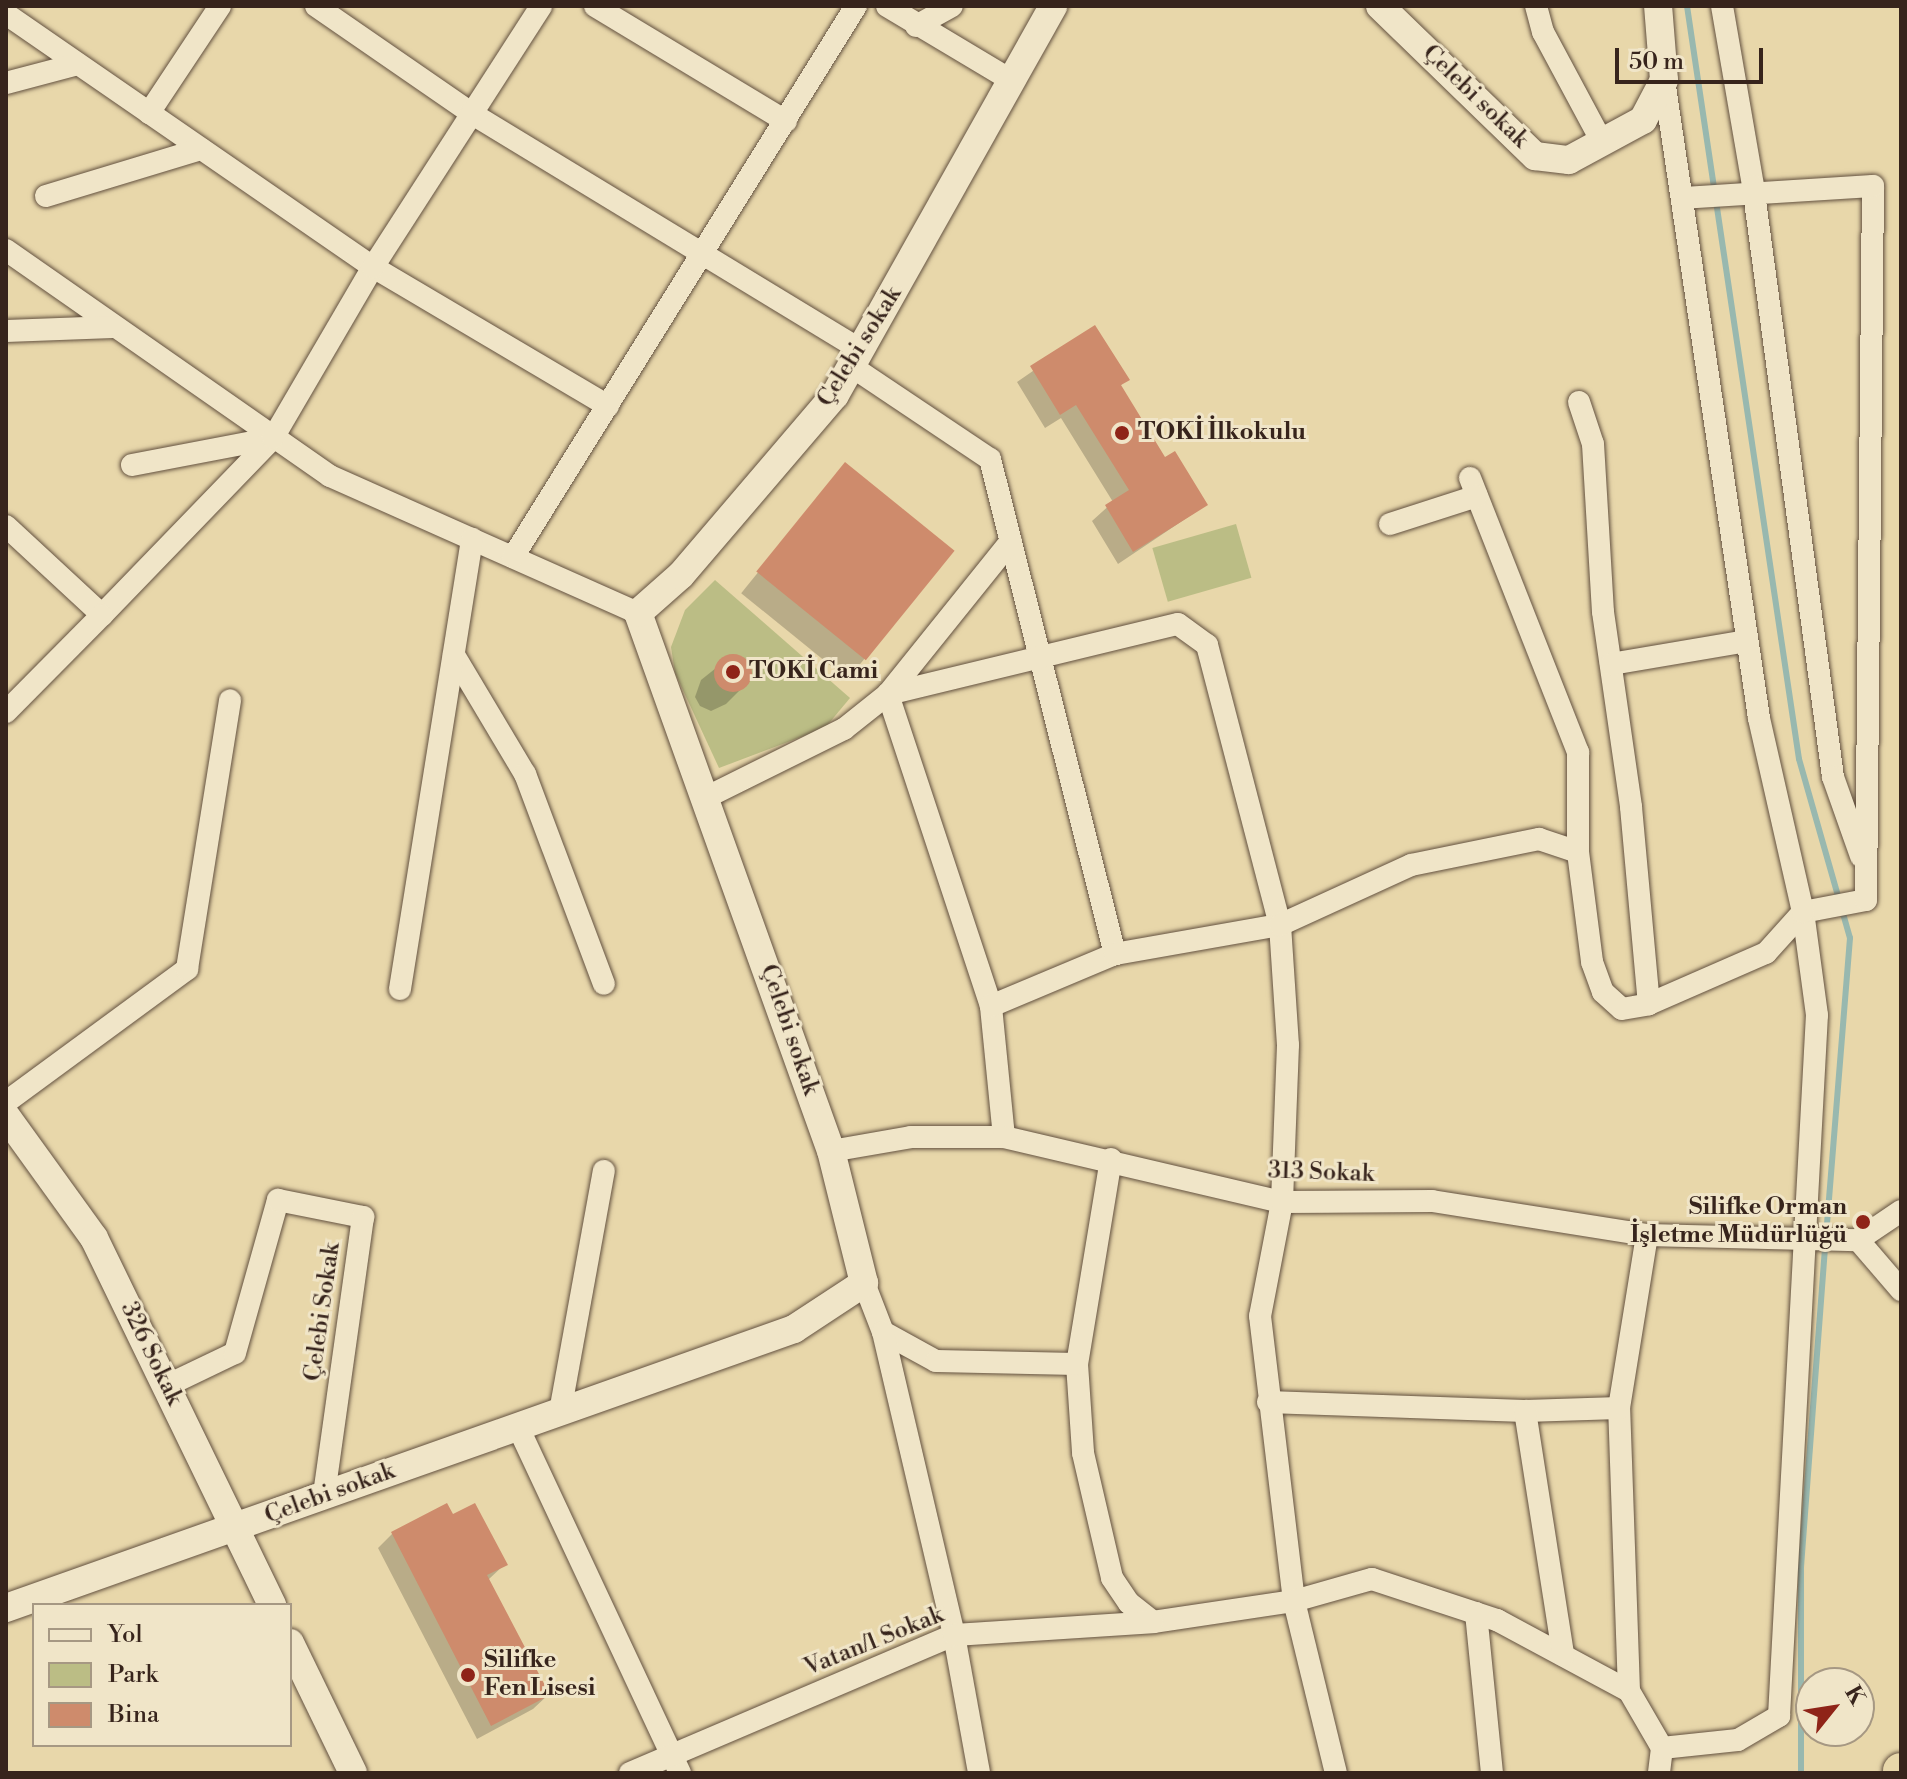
<!DOCTYPE html>
<meta charset="utf-8">
<style>
body{margin:0}
#map{position:relative;width:1907px;height:1779px;overflow:hidden;background:#e8d7aa;font-family:"Libre Bodoni",serif}
div>[style]{position:absolute}
[style*='--x']{left:calc(var(--x)*1px);top:calc(var(--y)*1px);width:calc(var(--w)*1px);rotate:calc(var(--a)*1deg)}
.green>*{inset:0;background:#bbbd85;transform-origin:0 0}
.shadow>*{inset:0;background:#0003;transform-origin:0 0}
.stream>*{height:6px;margin:-3px;padding:0 3px;transform-origin:3px;border-radius:3px;background:#98b8af}
.building>*{inset:0;background:#ce8b6c;transform-origin:0 0}
.round{border-radius:50%}
.roads{filter:drop-shadow(0 0 2px #635140) drop-shadow(0 0 2px #635140)}
.minor>*{height:22px;margin:-11px;padding:0 11px;transform-origin:11px;border-radius:11px;background:#f0e5c8}
.tertiary>*{height:28px;margin:-14px;padding:0 14px;transform-origin:14px;border-radius:14px;background:#f0e5c8}
.trunk>*{height:36px;margin:-18px;padding:0 18px;transform-origin:18px;border-radius:18px;background:#e8d7aa}
.dots>*{width:22px;height:22px;translate:-50% -50%;box-sizing:border-box;border:4px solid #f0e5c8;border-radius:50%}
span{translate:-50% -50%;white-space:nowrap;text-align:center;line-height:1.15;-webkit-text-stroke:6px #f0e5c8;paint-order:stroke}
.street-label{font-size:24px;color:#37241c}
.poi-label{font-size:24px;color:#37241c;font-weight:700}
.left{translate:0 -50%;text-align:left}
.right{translate:-100% -50%;text-align:right}
.frame{position:absolute;inset:0;border:8px solid #37241c;pointer-events:none}
.legend{position:absolute;left:32px;top:1603px;width:260px;height:144px;box-sizing:border-box;background:#f0e5c8;border:2px solid #a69883;margin:0;padding:10px 14px;list-style:none;font-size:24px;color:#37241c}
.legend li{display:flex;align-items:center;gap:16px;height:40px}
.legend b{width:40px;border:2px solid #a69883}
.north{position:absolute;left:1795px;top:1667px;width:80px;height:80px;box-sizing:border-box;background:#f0e5c8;border:2px solid #a69883;border-radius:50%;rotate:60deg;font-size:22px;font-weight:700;line-height:32px;text-align:center;color:#37241c}
.north::after{content:'';display:block;margin:auto;width:28px;height:36px;background:#8f2418;clip-path:polygon(50% 0,100% 100%,50% 72%,0 100%)}
.scale{position:absolute;left:1615px;top:48px;width:148px;height:36px;box-sizing:border-box;border:4px solid #37241c;border-top:0;padding-left:10px;font-size:24px;line-height:28px;white-space:nowrap;color:#37241c;-webkit-text-stroke:6px #f0e5c8;paint-order:stroke}
</style>
<div id="map">
<div class="green">
<div style="left:1236px;top:524px;width:56px;height:87px;rotate:74deg"></div>
<div style="clip-path:polygon(715px 580px,850px 698px,825px 728px,719px 768px,675px 673px,671px 647px,685px 610px)"></div>
</div>
<div class="shadow">
<div style="clip-path:polygon(1095px 328px,1127px 379px,1119px 387px,1165px 459px,1206px 505px,1118px 564px,1092px 521px,1113px 502px,1061px 418px,1045px 428px,1017px 382px)"></div>
<div style="left:845px;top:465px;width:137px;height:165px;rotate:39deg"></div>
<div style="clip-path:polygon(731px 656px,746px 662px,746px 684px,726px 704px,711px 711px,700px 706px,695px 697px,701px 680px)"></div>
<div style="clip-path:polygon(452px 1517px,505px 1564px,488px 1580px,548px 1695px,533px 1709px,477px 1739px,378px 1548px,392px 1534px)"></div>
</div>
<div class="stream">
<div style="--x:1687;--y:6;--w:761;--a:81.54"></div>
<div style="--x:1799;--y:759;--w:186;--a:74.1"></div>
<div style="--x:1850;--y:938;--w:297;--a:94.6"></div>
<div style="--x:1801;--y:1773;--w:206;--a:-90"></div>
<div style="--x:1801;--y:1567;--w:323;--a:-85.7"></div>
</div>
<div class="building">
<div style="clip-path:polygon(1095px 325px,1130px 380px,1121px 385px,1165px 457px,1175px 451px,1208px 505px,1133px 552px,1105px 505px,1129px 490px,1076px 405px,1060px 415px,1030px 366px)"></div>
<div style="left:845px;top:462px;width:141px;height:141px;rotate:39deg"></div>
<div class="round" style="left:714px;top:654px;width:38px;height:38px"></div>
<div style="clip-path:polygon(447px 1503px,453px 1514px,475px 1503px,508px 1565px,487px 1575px,550px 1695px,491px 1726px,391px 1532px)"></div>
</div>
<div class="roads">
<div class="minor">
<div style="--x:316;--y:6;--w:188;--a:34.6"></div>
<div style="--x:471;--y:113;--w:456;--a:31.3"></div>
<div style="--x:595;--y:6;--w:223;--a:31.1"></div>
<div style="--x:887;--y:6;--w:142;--a:30.9"></div>
<div style="--x:1536;--y:6;--w:27;--a:75"></div>
<div style="--x:1543;--y:32;--w:125;--a:61.8"></div>
<div style="--x:1722;--y:6;--w:183;--a:80.2"></div>
<div style="--x:1753;--y:186;--w:596;--a:82.29"></div>
<div style="--x:1833;--y:777;--w:84;--a:70.5"></div>
<div style="--x:6;--y:14;--w:446;--a:34.6"></div>
<div style="--x:373;--y:267;--w:273;--a:30.6"></div>
<div style="--x:916;--y:26;--w:41;--a:-29.1"></div>
<div style="--x:6;--y:83;--w:74;--a:-14.8"></div>
<div style="--x:149;--y:113;--w:128;--a:-56.4"></div>
<div style="--x:46;--y:196;--w:162;--a:-16.9"></div>
<div style="--x:6;--y:250;--w:395;--a:34.9"></div>
<div style="--x:330;--y:476;--w:337;--a:24"></div>
<div style="--x:6;--y:331;--w:107;--a:-2.1"></div>
<div style="--x:851;--y:366;--w:167;--a:33.8"></div>
<div style="--x:990;--y:459;--w:511;--a:75.83"></div>
<div style="--x:1579;--y:402;--w:44;--a:71.6"></div>
<div style="--x:1593;--y:444;--w:168;--a:86.6"></div>
<div style="--x:1603;--y:612;--w:197;--a:81.8"></div>
<div style="--x:1631;--y:807;--w:198;--a:84.8"></div>
<div style="--x:132;--y:465;--w:144;--a:-10.8"></div>
<div style="--x:1470;--y:478;--w:295;--a:68.5"></div>
<div style="--x:1578;--y:752;--w:100;--a:90"></div>
<div style="--x:1578;--y:852;--w:111;--a:82.7"></div>
<div style="--x:1592;--y:962;--w:32;--a:70"></div>
<div style="--x:1603;--y:992;--w:25;--a:42"></div>
<div style="--x:1622;--y:1009;--w:27;--a:-10"></div>
<div style="--x:1649;--y:1004;--w:128;--a:-23.6"></div>
<div style="--x:1766;--y:953;--w:55;--a:-47.9"></div>
<div style="--x:1803;--y:912;--w:64;--a:-10.8"></div>
<div style="--x:1866;--y:900;--w:714;--a:-89.44"></div>
<div style="--x:1873;--y:186;--w:190;--a:176.4"></div>
<div style="--x:1390;--y:524;--w:91;--a:-17.8"></div>
<div style="--x:6;--y:526;--w:131;--a:42.8"></div>
<div style="--x:102;--y:615;--w:246;--a:-46"></div>
<div style="--x:273;--y:438;--w:198;--a:-59.7"></div>
<div style="--x:373;--y:267;--w:310;--a:-57.2"></div>
<div style="--x:513;--y:557;--w:649;--a:-58.1"></div>
<div style="--x:454;--y:655;--w:139;--a:59.2"></div>
<div style="--x:525;--y:774;--w:224;--a:69.4"></div>
<div style="--x:1611;--y:664;--w:138;--a:-9.6"></div>
<div style="--x:6;--y:712;--w:136;--a:-45.3"></div>
<div style="--x:707;--y:797;--w:153;--a:-26.4"></div>
<div style="--x:844;--y:729;--w:56;--a:-38.5"></div>
<div style="--x:888;--y:694;--w:196;--a:-51.2"></div>
<div style="--x:400;--y:989;--w:456;--a:-80.9"></div>
<div style="--x:991;--y:1006;--w:329;--a:-108.3"></div>
<div style="--x:888;--y:694;--w:298;--a:-13.6"></div>
<div style="--x:1178;--y:624;--w:36;--a:36"></div>
<div style="--x:1207;--y:645;--w:289;--a:75.4"></div>
<div style="--x:1280;--y:925;--w:120;--a:86.2"></div>
<div style="--x:1288;--y:1045;--w:157;--a:92.2"></div>
<div style="--x:1282;--y:1202;--w:116;--a:100.9"></div>
<div style="--x:1260;--y:1316;--w:287;--a:83.2"></div>
<div style="--x:1294;--y:1601;--w:177;--a:76.3"></div>
<div style="--x:6;--y:1102;--w:225;--a:-36.3"></div>
<div style="--x:187;--y:969;--w:272;--a:-80.9"></div>
<div style="--x:1004;--y:1137;--w:132;--a:-95.7"></div>
<div style="--x:991;--y:1006;--w:134;--a:-22.8"></div>
<div style="--x:1115;--y:954;--w:168;--a:-10"></div>
<div style="--x:1280;--y:925;--w:144;--a:-24.6"></div>
<div style="--x:1411;--y:865;--w:131;--a:-11.5"></div>
<div style="--x:1539;--y:839;--w:41;--a:18.4"></div>
<div style="--x:831;--y:1151;--w:81;--a:-9.9"></div>
<div style="--x:911;--y:1137;--w:93;--a:0"></div>
<div style="--x:1004;--y:1137;--w:285;--a:13.2"></div>
<div style="--x:1282;--y:1202;--w:150;--a:-0.4"></div>
<div style="--x:1432;--y:1201;--w:218;--a:9"></div>
<div style="--x:1647;--y:1235;--w:211;--a:1.4"></div>
<div style="--x:1858;--y:1240;--w:52;--a:-34"></div>
<div style="--x:1111;--y:1159;--w:208;--a:99.4"></div>
<div style="--x:1077;--y:1364;--w:89;--a:86.1"></div>
<div style="--x:1083;--y:1453;--w:128;--a:76.9"></div>
<div style="--x:1112;--y:1578;--w:30;--a:56"></div>
<div style="--x:1129;--y:1603;--w:31;--a:38"></div>
<div style="--x:1153;--y:1622;--w:143;--a:-8.5"></div>
<div style="--x:1294;--y:1601;--w:81;--a:-15.8"></div>
<div style="--x:1372;--y:1579;--w:132;--a:18.2"></div>
<div style="--x:1497;--y:1620;--w:150;--a:28.3"></div>
<div style="--x:1629;--y:1691;--w:66;--a:59.9"></div>
<div style="--x:1662;--y:1748;--w:25;--a:97"></div>
<div style="--x:1858;--y:1240;--w:66;--a:49.3"></div>
<div style="--x:864;--y:1283;--w:53;--a:68.8"></div>
<div style="--x:883;--y:1332;--w:60;--a:28.7"></div>
<div style="--x:936;--y:1361;--w:141;--a:1.2"></div>
<div style="--x:883;--y:1332;--w:311;--a:76.8"></div>
<div style="--x:954;--y:1635;--w:140;--a:79.7"></div>
<div style="--x:166;--y:1386;--w:76;--a:-25.6"></div>
<div style="--x:235;--y:1353;--w:159;--a:-74.3"></div>
<div style="--x:278;--y:1200;--w:87;--a:11.3"></div>
<div style="--x:363;--y:1217;--w:282;--a:98"></div>
<div style="--x:1268;--y:1402;--w:257;--a:2"></div>
<div style="--x:1525;--y:1411;--w:94;--a:-1.8"></div>
<div style="--x:1525;--y:1411;--w:247;--a:81.1"></div>
<div style="--x:560;--y:1412;--w:245;--a:-79.7"></div>
<div style="--x:518;--y:1427;--w:382;--a:64.9"></div>
<div style="--x:1476;--y:1613;--w:161;--a:84.3"></div>
<div style="--x:1629;--y:1691;--w:283;--a:-92"></div>
<div style="--x:1619;--y:1408;--w:175;--a:-80.8"></div>
<div style="--x:1662;--y:1748;--w:76;--a:-6"></div>
<div style="--x:1738;--y:1740;--w:48;--a:-30.3"></div>
<div style="--x:1779;--y:1716;--w:702;--a:-86.9"></div>
<div style="--x:1817;--y:1015;--w:104;--a:-97.7"></div>
<div style="--x:1803;--y:912;--w:199;--a:-102.8"></div>
<div style="--x:1759;--y:718;--w:645;--a:-98.47"></div>
<div style="--x:630;--y:1773;--w:352;--a:-23.1"></div>
<div style="--x:954;--y:1635;--w:199;--a:-3.7"></div>
</div>
<div class="tertiary">
<div style="--x:1380;--y:6;--w:216;--a:44.1"></div>
<div style="--x:1535;--y:156;--w:34;--a:7"></div>
<div style="--x:1569;--y:160;--w:84;--a:-28.4"></div>
<div style="--x:1643;--y:120;--w:45;--a:-62.3"></div>
<div style="--x:1664;--y:80;--w:74;--a:-94.6"></div>
<div style="--x:6;--y:1116;--w:150;--a:54.2"></div>
<div style="--x:94;--y:1238;--w:408;--a:64.1"></div>
<div style="--x:6;--y:1608;--w:836;--a:-19.5"></div>
<div style="--x:794;--y:1329;--w:84;--a:-33.3"></div>
<div style="--x:864;--y:1283;--w:136;--a:-104"></div>
<div style="--x:831;--y:1151;--w:572;--a:-109.73"></div>
<div style="--x:638;--y:613;--w:57;--a:-41.5"></div>
<div style="--x:681;--y:575;--w:237;--a:-49.5"></div>
<div style="--x:835;--y:395;--w:446;--a:-60.7"></div>
<div style="--x:290;--y:1643;--w:144;--a:64.1"></div>
</div>
<div class="trunk">
<div style="--x:1901;--y:1773;--w:2;--a:-90"></div>
</div>
</div>
<div class="dots">
<div style="left:1122px;top:433px;background:#8f2418"></div>
<div style="left:733px;top:672px;background:#8f2418"></div>
<div style="left:1863px;top:1222px;background:#8f2418"></div>
<div style="left:468px;top:1675px;background:#8f2418"></div>
</div>
<div class="street-label">
<span style="left:1475px;top:97px;rotate:44deg">Çelebi sokak</span>
<span style="left:860px;top:347px;rotate:-58deg">Çelebi sokak</span>
<span style="left:789px;top:1030px;rotate:71deg">Çelebi sokak</span>
<span style="left:1321px;top:1173px;rotate:2deg">313 Sokak</span>
<span style="left:323px;top:1312px;rotate:-82deg">Çelebi Sokak</span>
<span style="left:151px;top:1354px;rotate:64deg">326 Sokak</span>
<span style="left:330px;top:1494px;rotate:-20deg">Çelebi sokak</span>
<span style="left:874px;top:1642px;rotate:-22deg">Vatan/1 Sokak</span>
</div>
<div class="poi-label">
<span class="left" style="left:1138px;top:433px">TOKİ İlkokulu</span>
<span class="left" style="left:749px;top:672px">TOKİ Cami</span>
<span class="right" style="left:1847px;top:1222px">Silifke Orman<br>İşletme Müdürlüğü</span>
<span class="left" style="left:484px;top:1675px">Silifke<br>Fen Lisesi</span>
</div>
<div class="frame"></div>
<ul class="legend">
<li><b style="height:10px;background:#f0e5c8"></b>Yol</li>
<li><b style="height:22px;background:#bbbd85"></b>Park</li>
<li><b style="height:22px;background:#ce8b6c"></b>Bina</li>
</ul>
<div class="north">K</div>
<div class="scale">50 m</div>
</div>
